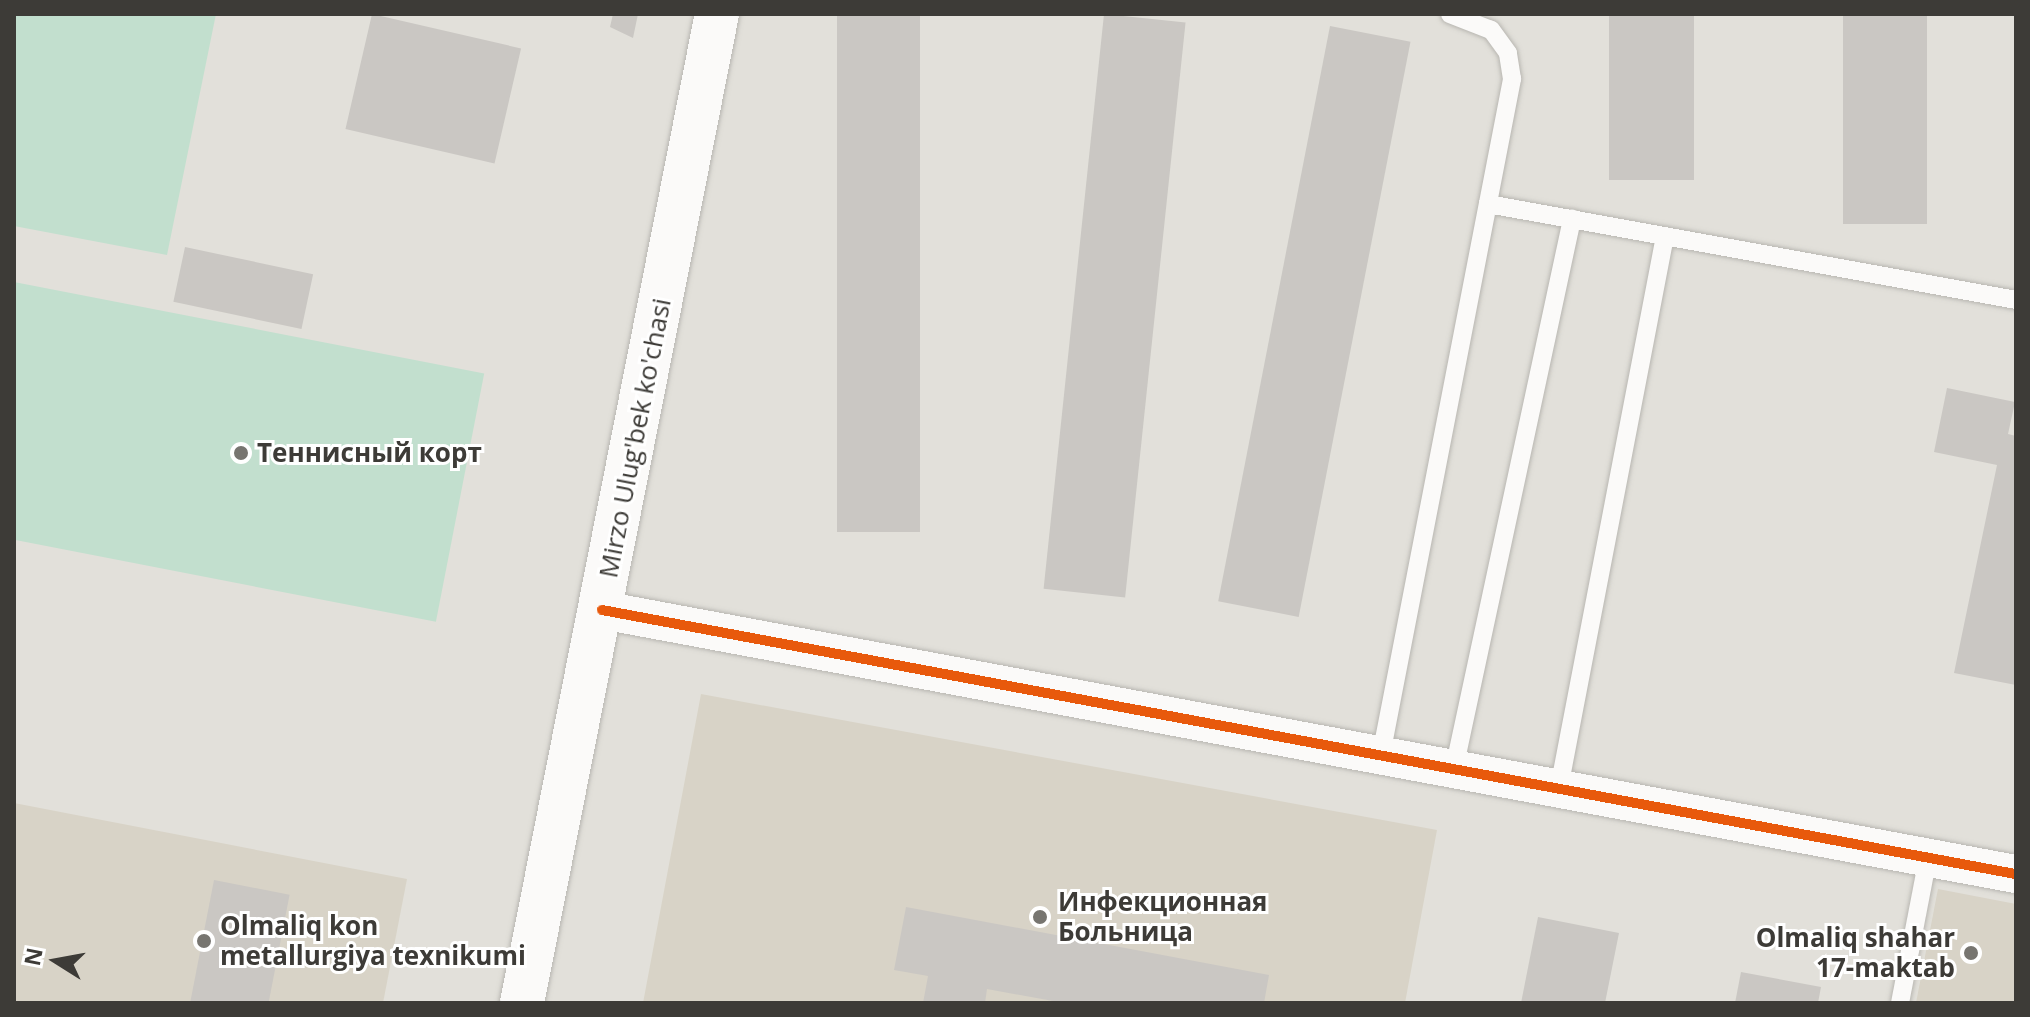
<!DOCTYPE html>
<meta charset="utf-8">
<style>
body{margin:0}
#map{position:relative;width:2030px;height:1017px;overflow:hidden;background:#e2e0da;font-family:"Open Sans",sans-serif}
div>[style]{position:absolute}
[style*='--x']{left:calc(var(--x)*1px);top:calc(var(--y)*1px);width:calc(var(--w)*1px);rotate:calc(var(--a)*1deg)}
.built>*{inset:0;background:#d8d3c7}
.green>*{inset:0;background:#c2dfce;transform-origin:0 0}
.building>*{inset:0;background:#cac7c3;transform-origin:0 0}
.roads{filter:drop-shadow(0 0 2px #b8b6b1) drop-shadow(0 0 2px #b8b6b1)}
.lane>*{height:18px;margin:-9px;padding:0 9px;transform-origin:9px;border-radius:9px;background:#fbfaf9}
.street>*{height:38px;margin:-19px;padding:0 19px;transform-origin:19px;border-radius:19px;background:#fbfaf9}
.secondary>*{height:44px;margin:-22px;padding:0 22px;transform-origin:22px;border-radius:22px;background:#fbfaf9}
.cycleway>*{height:10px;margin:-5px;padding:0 5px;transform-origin:5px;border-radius:5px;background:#e8590c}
.dots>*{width:22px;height:22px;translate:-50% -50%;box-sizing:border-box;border:4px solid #fff;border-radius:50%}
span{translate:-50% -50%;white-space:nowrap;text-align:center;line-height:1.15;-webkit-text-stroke:6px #fff;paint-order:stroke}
.street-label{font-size:26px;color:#3d3b37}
.poi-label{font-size:26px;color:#3d3b37;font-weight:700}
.left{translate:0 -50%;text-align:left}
.right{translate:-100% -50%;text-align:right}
.frame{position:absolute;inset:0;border:16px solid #3d3b37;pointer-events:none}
.north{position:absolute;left:16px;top:921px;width:80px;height:80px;-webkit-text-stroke:6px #fff;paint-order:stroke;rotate:281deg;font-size:22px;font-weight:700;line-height:32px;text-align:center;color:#3d3b37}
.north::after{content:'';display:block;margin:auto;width:28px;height:36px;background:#3d3b37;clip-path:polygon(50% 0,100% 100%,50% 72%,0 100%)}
</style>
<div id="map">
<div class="built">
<div style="clip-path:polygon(701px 694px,1437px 830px,1405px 1003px,643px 1003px)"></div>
<div style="clip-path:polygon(14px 803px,407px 879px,383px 1003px,14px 1003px)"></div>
<div style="clip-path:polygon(1938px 889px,2016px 904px,2016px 1003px,1916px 1003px)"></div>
</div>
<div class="green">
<div style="clip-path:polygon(14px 14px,216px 14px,167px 255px,14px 226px)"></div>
<div style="left:14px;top:282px;width:479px;height:253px;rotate:11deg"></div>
</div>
<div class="building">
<div style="left:372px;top:14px;width:153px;height:118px;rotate:13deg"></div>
<div style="clip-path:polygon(613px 14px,638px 14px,633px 38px,610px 27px)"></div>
<div style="left:837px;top:14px;width:83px;height:518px"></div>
<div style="left:1104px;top:14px;width:82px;height:578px;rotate:6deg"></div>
<div style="left:1609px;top:14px;width:85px;height:166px"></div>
<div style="left:1843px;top:14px;width:84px;height:210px"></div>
<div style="left:1330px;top:26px;width:82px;height:586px;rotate:11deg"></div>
<div style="left:185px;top:247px;width:131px;height:56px;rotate:12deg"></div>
<div style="clip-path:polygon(1947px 388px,2015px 402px,2008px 434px,2016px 436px,2016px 685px,1954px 673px,1997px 465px,1934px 452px)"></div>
<div style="left:214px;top:880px;width:77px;height:126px;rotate:11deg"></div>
<div style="clip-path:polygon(906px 907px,1269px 975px,1264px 1003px,1064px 1003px,987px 989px,985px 1003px,923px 1003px,928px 976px,894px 970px)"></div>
<div style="clip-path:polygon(1538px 917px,1619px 933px,1605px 1003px,1521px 1003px)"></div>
<div style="clip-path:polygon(1741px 972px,1821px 987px,1818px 1003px,1735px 1003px)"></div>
</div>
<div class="roads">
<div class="lane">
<div style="--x:1488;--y:204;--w:537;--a:10.3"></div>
<div style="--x:1381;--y:755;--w:689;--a:-79.03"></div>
<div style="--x:1512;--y:79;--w:26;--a:-99"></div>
<div style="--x:1508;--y:53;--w:29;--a:-126"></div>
<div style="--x:1491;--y:30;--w:44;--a:-158.7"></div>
<div style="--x:1454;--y:769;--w:563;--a:-77.89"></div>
<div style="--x:1559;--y:788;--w:562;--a:-79.13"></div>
<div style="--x:1900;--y:1003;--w:149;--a:-79.1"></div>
</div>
<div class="street">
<div style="--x:602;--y:610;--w:1438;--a:10.58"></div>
</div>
<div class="secondary">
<div style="--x:522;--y:1003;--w:1008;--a:-78.85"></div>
</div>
</div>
<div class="cycleway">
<div style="--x:602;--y:610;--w:1438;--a:10.58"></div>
</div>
<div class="dots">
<div style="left:241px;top:453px;background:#777570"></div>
<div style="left:1040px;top:917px;background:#777570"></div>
<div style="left:204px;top:941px;background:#777570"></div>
<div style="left:1971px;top:953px;background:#777570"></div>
</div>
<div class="street-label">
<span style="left:635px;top:438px;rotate:-79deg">Mirzo Ulug'bek ko'chasi</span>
</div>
<div class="poi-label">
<span class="left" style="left:257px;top:453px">Теннисный корт</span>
<span class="left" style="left:1058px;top:917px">Инфекционная<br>Больница</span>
<span class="left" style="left:220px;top:941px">Olmaliq kon<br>metallurgiya texnikumi</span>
<span class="right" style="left:1955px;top:953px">Olmaliq shahar<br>17-maktab</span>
</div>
<div class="frame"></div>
<div class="north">N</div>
</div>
